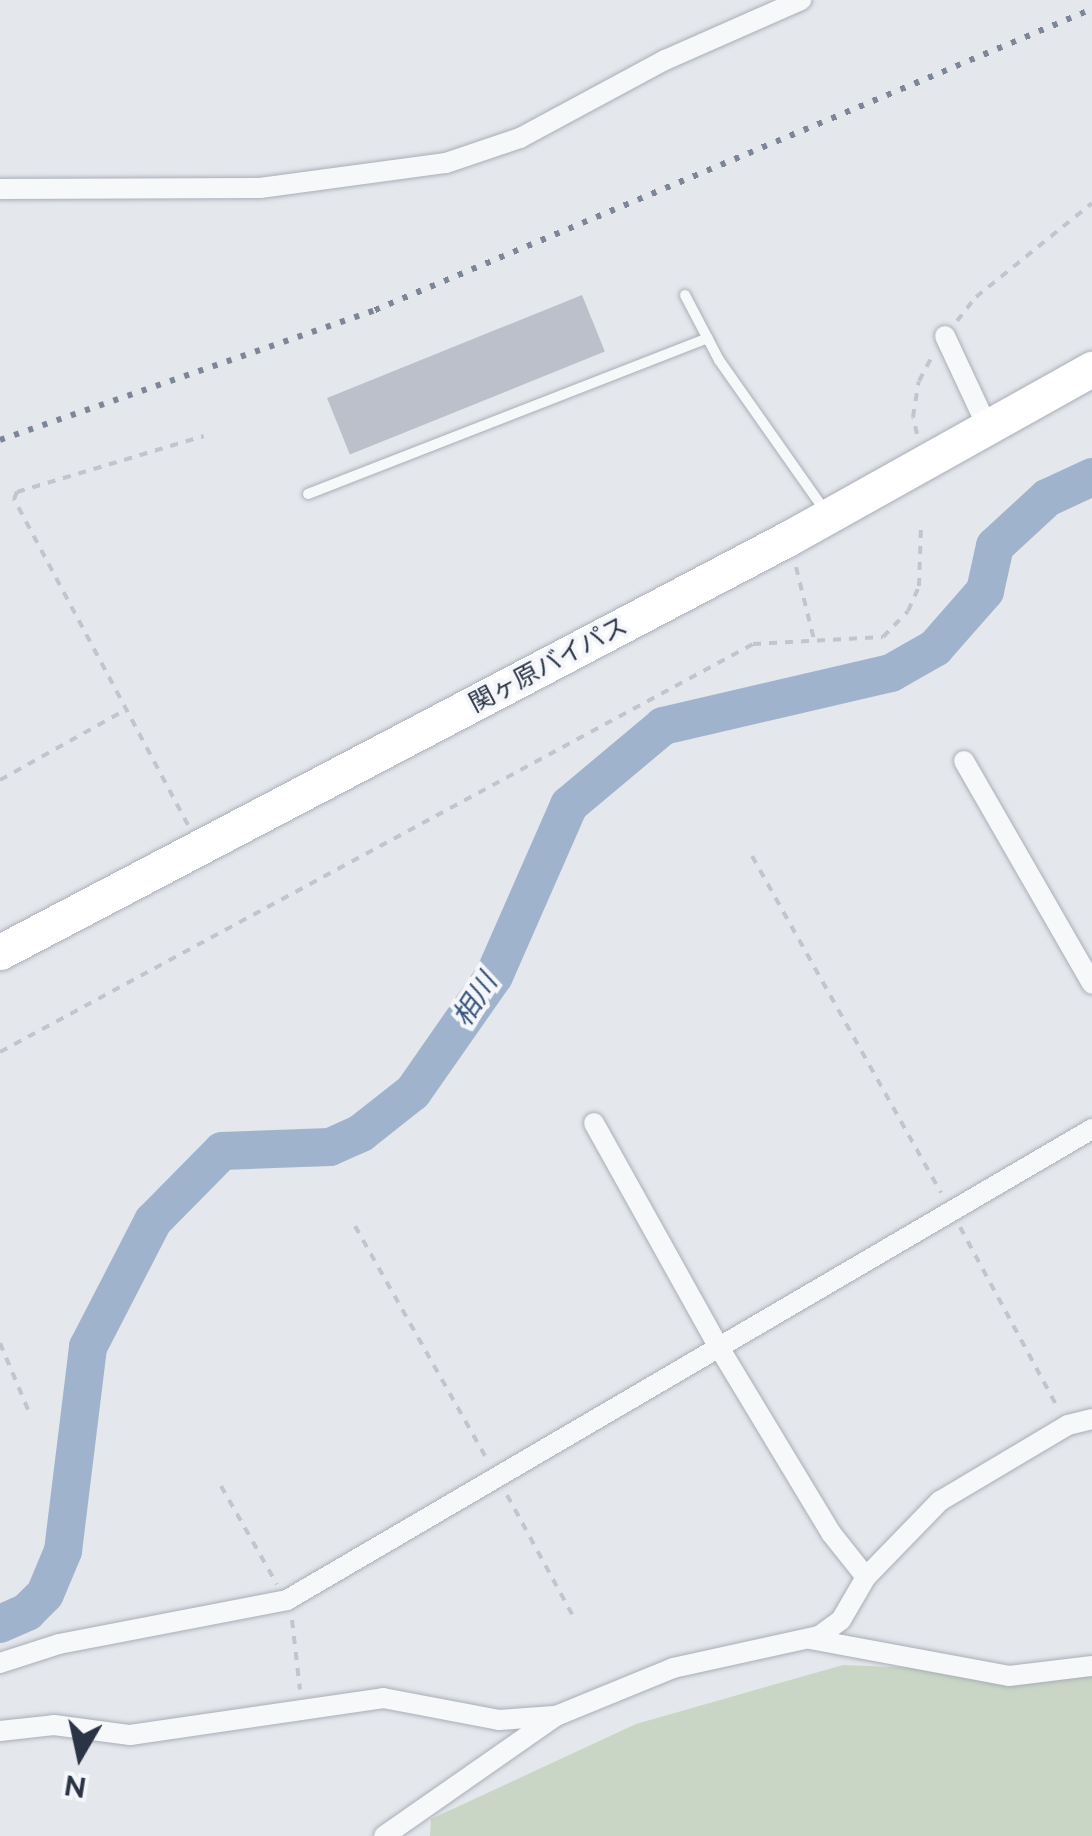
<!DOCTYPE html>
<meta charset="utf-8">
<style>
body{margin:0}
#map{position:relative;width:1092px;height:1836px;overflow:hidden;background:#e4e7ec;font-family:Raleway,"Noto Sans JP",sans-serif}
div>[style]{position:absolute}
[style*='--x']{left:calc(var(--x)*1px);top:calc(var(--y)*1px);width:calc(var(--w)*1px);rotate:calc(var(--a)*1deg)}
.green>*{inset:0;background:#c9d6c5}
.river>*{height:38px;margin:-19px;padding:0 19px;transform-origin:19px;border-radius:19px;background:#9fb4cc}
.building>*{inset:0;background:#bbc0ca;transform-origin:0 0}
.path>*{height:4px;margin-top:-2px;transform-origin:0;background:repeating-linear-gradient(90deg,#c2c5cb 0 8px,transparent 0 16px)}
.roads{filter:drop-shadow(0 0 2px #a9aeb7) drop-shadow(0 0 2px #a9aeb7)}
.service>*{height:10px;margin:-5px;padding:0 5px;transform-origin:5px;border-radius:5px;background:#f7f8fa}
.minor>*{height:20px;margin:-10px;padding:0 10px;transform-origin:10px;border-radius:10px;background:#f7f8fa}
.trunk>*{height:35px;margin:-17.5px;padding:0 17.5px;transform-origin:17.5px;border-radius:17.5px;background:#fff}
.rail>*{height:6px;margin-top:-3px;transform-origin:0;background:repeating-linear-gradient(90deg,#7d8696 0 5px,transparent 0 15px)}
span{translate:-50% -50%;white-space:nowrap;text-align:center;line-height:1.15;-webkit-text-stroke:8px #f4f6f9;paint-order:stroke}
.street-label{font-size:25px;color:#2b3445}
.water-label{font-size:28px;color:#34527a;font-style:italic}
.north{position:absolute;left:30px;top:1706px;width:100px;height:100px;-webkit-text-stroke:8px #f4f6f9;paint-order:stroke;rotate:189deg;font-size:28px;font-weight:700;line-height:40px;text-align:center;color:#2b3445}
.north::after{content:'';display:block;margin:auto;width:35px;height:45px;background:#2b3445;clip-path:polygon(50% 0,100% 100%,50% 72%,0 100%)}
</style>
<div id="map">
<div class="green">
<div style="clip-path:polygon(843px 1665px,1092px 1675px,1092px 1836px,430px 1836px,431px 1819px,636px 1724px)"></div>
</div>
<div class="river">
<div style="--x:0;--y:1624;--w:30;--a:-24"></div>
<div style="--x:27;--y:1612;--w:25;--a:-45"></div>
<div style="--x:45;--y:1594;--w:47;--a:-67.3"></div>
<div style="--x:63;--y:1551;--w:206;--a:-83"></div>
<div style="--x:88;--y:1347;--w:142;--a:-62.7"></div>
<div style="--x:153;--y:1221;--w:98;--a:-45.4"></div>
<div style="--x:222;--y:1151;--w:108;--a:-2.1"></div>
<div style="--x:330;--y:1147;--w:34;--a:-24"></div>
<div style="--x:361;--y:1133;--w:66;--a:-38.3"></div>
<div style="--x:413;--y:1092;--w:141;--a:-55.1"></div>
<div style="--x:494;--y:976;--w:187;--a:-66.3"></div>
<div style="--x:569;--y:805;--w:123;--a:-40"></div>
<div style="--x:663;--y:726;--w:234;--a:-13.1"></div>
<div style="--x:891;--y:673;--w:51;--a:-29.6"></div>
<div style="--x:935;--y:648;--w:76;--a:-48.7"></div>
<div style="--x:985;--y:591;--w:46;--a:-77.5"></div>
<div style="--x:995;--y:546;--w:71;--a:-42.7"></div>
<div style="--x:1047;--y:498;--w:50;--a:-25"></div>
</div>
<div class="building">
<div style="left:582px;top:295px;width:61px;height:275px;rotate:68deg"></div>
</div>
<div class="path">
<div style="--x:957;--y:321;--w:31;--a:-52"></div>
<div style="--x:976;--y:297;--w:149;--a:-39"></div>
<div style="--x:917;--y:434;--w:17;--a:-103"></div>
<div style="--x:913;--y:417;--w:36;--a:-81"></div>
<div style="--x:919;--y:381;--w:26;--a:-62"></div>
<div style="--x:796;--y:567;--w:75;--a:76.1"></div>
<div style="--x:0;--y:780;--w:145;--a:-29.2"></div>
<div style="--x:188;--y:825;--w:370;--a:-118.1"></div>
<div style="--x:14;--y:499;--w:8;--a:-67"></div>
<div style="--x:17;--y:492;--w:195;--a:-16.7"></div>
<div style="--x:752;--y:856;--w:386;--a:60.7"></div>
<div style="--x:0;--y:1052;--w:856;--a:-28.45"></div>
<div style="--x:753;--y:644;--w:130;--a:-3.1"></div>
<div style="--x:883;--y:637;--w:36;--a:-46"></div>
<div style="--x:908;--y:611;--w:27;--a:-66"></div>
<div style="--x:919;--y:586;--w:61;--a:-88.1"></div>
<div style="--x:355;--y:1226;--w:270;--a:60.5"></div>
<div style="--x:960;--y:1227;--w:206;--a:61.6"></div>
<div style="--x:0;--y:1343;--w:75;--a:67.2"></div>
<div style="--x:221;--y:1486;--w:113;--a:60.3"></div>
<div style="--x:507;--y:1495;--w:136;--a:61.4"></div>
<div style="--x:292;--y:1620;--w:70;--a:83.5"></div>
</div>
<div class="roads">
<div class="service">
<div style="--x:685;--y:295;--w:73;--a:62.4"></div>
<div style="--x:719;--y:360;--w:186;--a:54.9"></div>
<div style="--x:308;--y:494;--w:429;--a:-21.3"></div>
</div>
<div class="minor">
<div style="--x:0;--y:189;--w:260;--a:-0.2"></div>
<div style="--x:260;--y:188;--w:188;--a:-7.7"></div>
<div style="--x:446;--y:163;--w:78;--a:-18.7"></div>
<div style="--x:520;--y:138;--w:165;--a:-28.3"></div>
<div style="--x:665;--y:60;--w:149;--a:-23.8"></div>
<div style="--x:945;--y:336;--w:99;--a:65"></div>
<div style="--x:964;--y:761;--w:257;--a:60.1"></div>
<div style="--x:594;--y:1123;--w:259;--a:60.9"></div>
<div style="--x:720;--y:1349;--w:215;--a:58.9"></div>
<div style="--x:831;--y:1533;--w:56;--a:51.5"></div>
<div style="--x:810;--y:1639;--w:202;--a:10.5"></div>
<div style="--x:1009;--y:1676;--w:84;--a:-6.9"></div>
<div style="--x:0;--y:1663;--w:62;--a:-17.9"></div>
<div style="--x:59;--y:1644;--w:232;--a:-10.9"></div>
<div style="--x:287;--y:1600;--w:933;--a:-30.33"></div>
<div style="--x:0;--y:1731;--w:54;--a:-6.3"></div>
<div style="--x:54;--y:1725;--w:77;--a:7.5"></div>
<div style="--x:130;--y:1735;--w:256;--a:-8.3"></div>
<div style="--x:383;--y:1698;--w:118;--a:10.7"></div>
<div style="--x:499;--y:1720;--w:55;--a:-4.2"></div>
<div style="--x:384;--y:1836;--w:210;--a:-34.9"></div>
<div style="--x:556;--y:1716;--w:126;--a:-22.3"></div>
<div style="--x:673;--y:1668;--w:149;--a:-12.4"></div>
<div style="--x:819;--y:1636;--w:27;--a:-36"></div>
<div style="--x:841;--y:1620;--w:50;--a:-59.8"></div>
<div style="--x:866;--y:1577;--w:106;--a:-45.8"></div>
<div style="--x:940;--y:1501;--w:149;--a:-30.7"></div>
<div style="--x:1068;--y:1425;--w:25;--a:-14"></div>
</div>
<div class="trunk">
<div style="--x:0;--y:952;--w:891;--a:-27.69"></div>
<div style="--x:789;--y:538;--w:347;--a:-29.2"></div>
</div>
</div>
<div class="rail">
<div style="--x:0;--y:440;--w:397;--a:-19.1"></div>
<div style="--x:375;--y:310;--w:778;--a:-22.77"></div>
</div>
<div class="street-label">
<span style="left:548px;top:664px;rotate:-28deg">関ヶ原バイパス</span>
</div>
<div class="water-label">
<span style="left:475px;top:1000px;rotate:-57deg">相川</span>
</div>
<div class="north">N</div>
</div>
